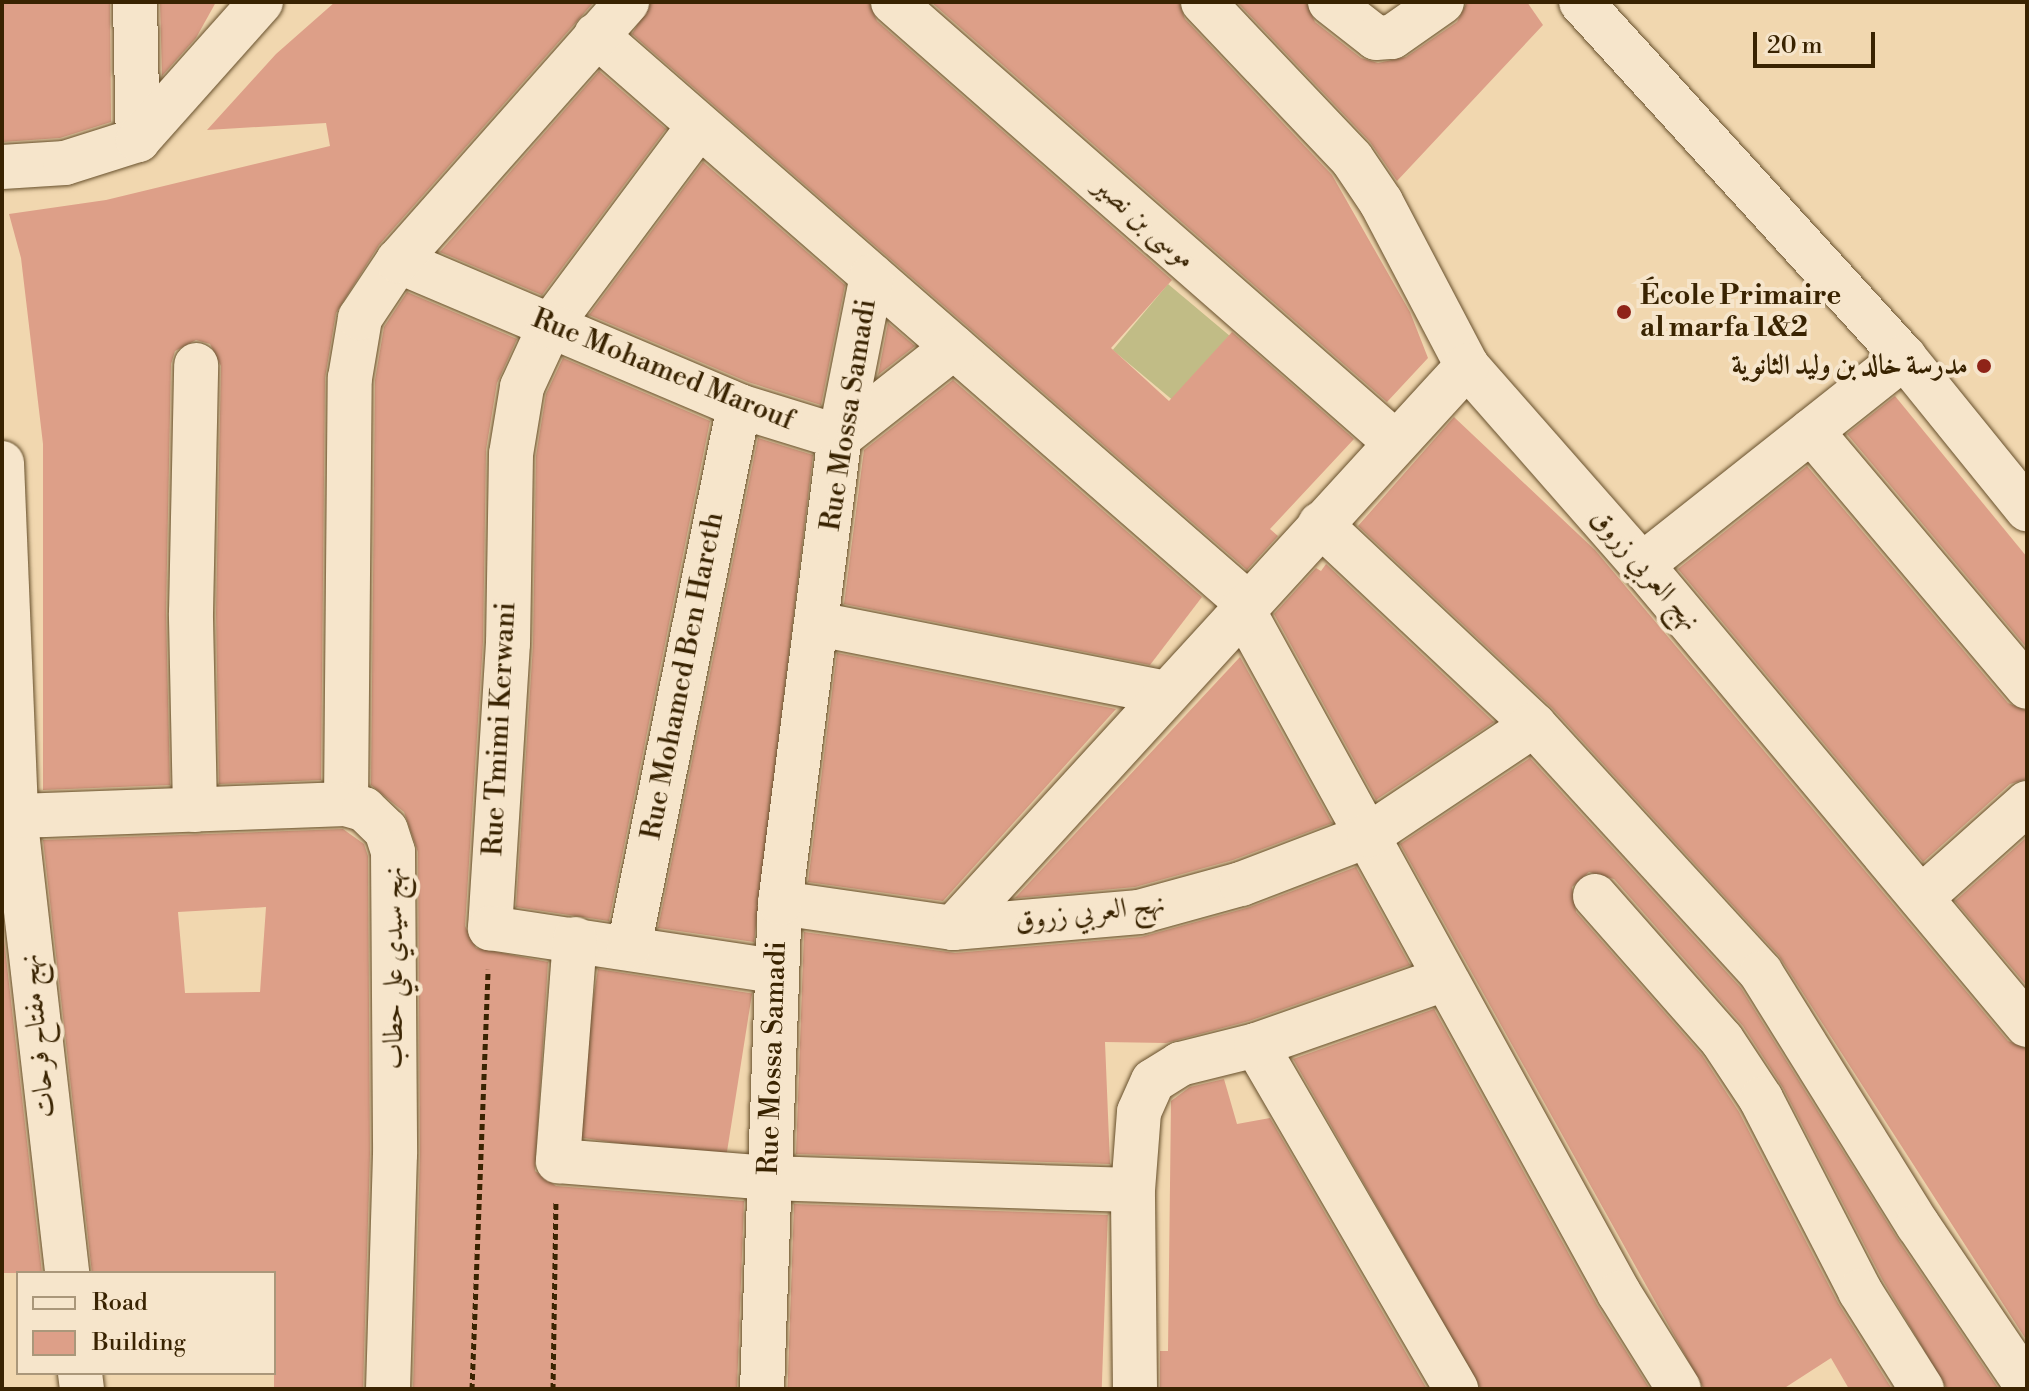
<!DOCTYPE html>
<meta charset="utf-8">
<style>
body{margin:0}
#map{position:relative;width:2029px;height:1391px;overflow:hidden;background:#f1d7af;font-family:"Libre Bodoni",Amiri,serif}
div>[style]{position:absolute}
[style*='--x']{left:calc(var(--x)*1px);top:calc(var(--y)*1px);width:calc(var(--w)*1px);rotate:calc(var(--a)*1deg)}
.green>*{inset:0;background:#c1bc86;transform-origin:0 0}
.building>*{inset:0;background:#dd9f88;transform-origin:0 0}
.path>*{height:5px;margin-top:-2.5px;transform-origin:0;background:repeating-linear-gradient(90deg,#392301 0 6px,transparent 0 10px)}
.roads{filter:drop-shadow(0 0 2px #67502c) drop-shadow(0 0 2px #67502c)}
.street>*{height:44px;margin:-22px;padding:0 22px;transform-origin:22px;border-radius:22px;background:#f6e5cb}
.dots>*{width:22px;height:22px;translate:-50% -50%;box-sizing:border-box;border:4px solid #f6e5cb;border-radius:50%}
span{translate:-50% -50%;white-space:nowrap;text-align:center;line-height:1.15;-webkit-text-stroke:8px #f6e5cb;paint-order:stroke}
.street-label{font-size:28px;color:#392301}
.poi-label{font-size:28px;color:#392301;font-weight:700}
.left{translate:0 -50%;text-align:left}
.right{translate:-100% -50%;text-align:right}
.frame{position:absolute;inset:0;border:4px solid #392301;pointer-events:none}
.legend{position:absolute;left:16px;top:1271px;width:260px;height:104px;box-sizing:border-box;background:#f6e5cb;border:2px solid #aa977a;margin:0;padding:10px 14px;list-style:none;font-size:24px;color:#392301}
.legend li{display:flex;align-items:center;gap:16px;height:40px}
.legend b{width:40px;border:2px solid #aa977a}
.scale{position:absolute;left:1753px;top:32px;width:122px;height:36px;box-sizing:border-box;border:4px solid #392301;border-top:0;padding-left:10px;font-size:24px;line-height:28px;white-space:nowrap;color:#392301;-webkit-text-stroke:6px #f6e5cb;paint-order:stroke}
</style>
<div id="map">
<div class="green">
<div style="left:1168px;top:284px;width:80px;height:86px;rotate:40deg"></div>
</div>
<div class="building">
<div style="clip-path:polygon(2px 2px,110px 2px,111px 122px,60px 138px,2px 142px)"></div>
<div style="clip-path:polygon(160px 2px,216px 2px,196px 38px,162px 76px)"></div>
<div style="clip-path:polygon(335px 2px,594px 2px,379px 245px,336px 313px,325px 378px,321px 780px,219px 784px,216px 613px,221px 366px,210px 344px,196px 340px,175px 351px,171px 364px,166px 612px,170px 785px,43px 790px,43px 444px,21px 258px,9px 214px,106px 200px,330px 146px,326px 123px,207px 130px,276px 54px)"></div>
<div style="clip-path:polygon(651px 2px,869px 2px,877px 21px,1172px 280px,1111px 348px,1169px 401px,1232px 332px,1354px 439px,1270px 529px,1278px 536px,1247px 570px,632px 34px)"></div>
<div style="clip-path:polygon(931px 2px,1179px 2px,1185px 19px,1332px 175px,1410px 312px,1428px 358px,1387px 402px)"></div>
<div style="clip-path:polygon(1237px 2px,1306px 2px,1315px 22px,1361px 58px,1378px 63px,1406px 57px,1457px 22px,1467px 2px,1527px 2px,1543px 25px,1397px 181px,1370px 142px)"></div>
<div style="clip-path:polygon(599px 71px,666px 129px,542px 295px,440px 252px)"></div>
<div style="clip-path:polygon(703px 162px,845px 285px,821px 405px,748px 382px,589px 315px)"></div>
<div style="clip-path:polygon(407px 292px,517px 339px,497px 383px,486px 450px,483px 642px,465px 926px,476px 948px,548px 962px,535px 1171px,556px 1186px,744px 1201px,737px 1389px,413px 1389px,420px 1155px,418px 852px,404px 812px,371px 785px,375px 380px,384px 327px)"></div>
<div style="clip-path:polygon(888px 323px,915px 346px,878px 375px)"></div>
<div style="clip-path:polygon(563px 358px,710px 421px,609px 921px,516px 907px,533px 645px,536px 456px,546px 394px)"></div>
<div style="clip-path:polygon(953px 380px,1202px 597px,1150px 665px,844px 604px,864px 450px)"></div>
<div style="clip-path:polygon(1895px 396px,2027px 557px,2027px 648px,1847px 434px)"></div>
<div style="clip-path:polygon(1454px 417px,1595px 550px,2008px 1041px,2027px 1049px,2027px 1341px,1779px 956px,1552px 708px,1358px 526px)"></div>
<div style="clip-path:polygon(758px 438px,813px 455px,754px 942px,658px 928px)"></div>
<div style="clip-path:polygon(1807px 466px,2008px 703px,2027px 711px,2027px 779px,2010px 784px,1923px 862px,1678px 569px)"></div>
<div style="clip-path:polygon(1326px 564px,1494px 722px,1376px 800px,1274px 614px,1316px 568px,1321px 571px)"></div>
<div style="clip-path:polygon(837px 653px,1116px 709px,943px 901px,808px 882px)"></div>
<div style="clip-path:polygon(1240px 657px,1332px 823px,1233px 860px,1135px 887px,1015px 898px)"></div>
<div style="clip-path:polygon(1530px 758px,1741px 988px,1897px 1238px,1999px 1389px,1947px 1389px,1882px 1279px,1783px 1088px,1743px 1026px,1614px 879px,1589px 872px,1572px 887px,1576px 912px,1702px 1055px,1739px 1112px,1838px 1303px,1892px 1389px,1849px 1389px,1831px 1358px,1783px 1389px,1704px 1389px,1400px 844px)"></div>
<div style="clip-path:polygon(evenodd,343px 829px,364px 844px,368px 856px,370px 1154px,363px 1389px,274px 1389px,274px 1273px,92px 1273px,43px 840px,343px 829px,266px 907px,260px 992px,185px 993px,178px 912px,266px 907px)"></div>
<div style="clip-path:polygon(2027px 837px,2027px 986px,1955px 901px)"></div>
<div style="clip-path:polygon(1356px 867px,1410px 965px,1249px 1021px,1166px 1043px,1105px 1042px,1110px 1164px,796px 1154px,804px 932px,955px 953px,1141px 937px,1250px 907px)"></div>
<div style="clip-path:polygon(2px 922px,42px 1273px,2px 1273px)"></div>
<div style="left:598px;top:969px;width:156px;height:169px;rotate:9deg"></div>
<div style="clip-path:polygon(1434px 1009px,1597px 1305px,1650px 1389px,1481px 1389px,1293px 1059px)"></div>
<div style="clip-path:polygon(1224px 1079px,1237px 1124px,1270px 1118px,1427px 1389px,1160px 1389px,1160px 1351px,1168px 1351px,1171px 1101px,1190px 1087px)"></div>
<div style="left:794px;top:1204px;width:314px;height:185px;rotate:2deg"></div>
</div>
<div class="path">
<div style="--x:472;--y:1389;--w:420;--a:-87.8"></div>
<div style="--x:553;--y:1389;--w:187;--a:-89.1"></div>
</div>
<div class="roads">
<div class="street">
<div style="--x:135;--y:2;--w:138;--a:88.8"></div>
<div style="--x:893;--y:2;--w:669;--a:41.24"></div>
<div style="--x:1203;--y:2;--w:216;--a:46.5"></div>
<div style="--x:1352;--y:159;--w:52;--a:56"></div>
<div style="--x:1381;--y:202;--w:185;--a:62.3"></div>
<div style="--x:1467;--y:366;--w:265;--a:48.7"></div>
<div style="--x:1642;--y:565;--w:600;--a:50.07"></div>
<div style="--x:1330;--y:2;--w:58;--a:38"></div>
<div style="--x:1376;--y:38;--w:16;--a:-4"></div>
<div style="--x:1392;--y:37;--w:61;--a:-35"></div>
<div style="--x:1581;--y:2;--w:480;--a:47.7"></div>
<div style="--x:1904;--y:357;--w:196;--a:51"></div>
<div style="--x:596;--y:35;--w:864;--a:41.1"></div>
<div style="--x:699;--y:126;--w:249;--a:126.7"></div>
<div style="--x:550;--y:326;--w:67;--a:114.7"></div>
<div style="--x:522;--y:387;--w:68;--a:99.3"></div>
<div style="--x:511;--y:454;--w:189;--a:90.9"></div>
<div style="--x:508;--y:643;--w:286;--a:93.6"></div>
<div style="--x:490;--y:928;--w:289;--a:8.6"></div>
<div style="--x:2;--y:167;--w:63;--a:-3.6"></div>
<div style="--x:65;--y:163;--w:77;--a:-17.5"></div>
<div style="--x:138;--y:140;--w:185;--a:-48.3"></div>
<div style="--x:398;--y:261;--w:371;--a:23"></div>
<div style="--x:739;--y:406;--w:106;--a:17.1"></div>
<div style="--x:840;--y:437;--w:145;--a:-38.3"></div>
<div style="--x:1811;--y:431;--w:335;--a:49.8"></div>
<div style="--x:2;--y:463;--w:369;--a:87.7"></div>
<div style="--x:17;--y:832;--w:444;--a:83.5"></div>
<div style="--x:1320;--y:524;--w:294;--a:43.2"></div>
<div style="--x:1534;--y:725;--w:336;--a:47.5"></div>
<div style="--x:1761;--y:973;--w:297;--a:58.1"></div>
<div style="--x:1918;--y:1225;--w:194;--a:55.9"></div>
<div style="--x:1642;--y:565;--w:335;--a:-38.4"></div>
<div style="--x:1242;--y:608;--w:782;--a:61.17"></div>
<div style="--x:1619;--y:1293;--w:113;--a:58"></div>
<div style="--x:818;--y:624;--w:354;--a:11.2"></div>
<div style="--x:346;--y:804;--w:426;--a:-89.5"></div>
<div style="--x:350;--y:378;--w:61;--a:-80.5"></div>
<div style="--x:360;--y:318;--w:69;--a:-56.3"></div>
<div style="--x:398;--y:261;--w:346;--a:-48.5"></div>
<div style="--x:195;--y:810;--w:197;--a:-91.2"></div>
<div style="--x:191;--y:613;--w:248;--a:-88.8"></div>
<div style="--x:18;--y:816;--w:328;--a:-2.1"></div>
<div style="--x:346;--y:804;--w:19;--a:16"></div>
<div style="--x:364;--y:809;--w:30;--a:44"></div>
<div style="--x:386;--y:830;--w:23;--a:72"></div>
<div style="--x:393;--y:852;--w:302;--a:89.6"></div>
<div style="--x:395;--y:1154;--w:235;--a:91.7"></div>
<div style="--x:1595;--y:896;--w:192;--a:48.6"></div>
<div style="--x:1722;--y:1040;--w:71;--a:56.5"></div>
<div style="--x:1761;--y:1099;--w:216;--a:62.7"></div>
<div style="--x:1860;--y:1291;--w:116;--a:57.7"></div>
<div style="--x:1922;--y:897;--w:141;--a:-41.8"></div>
<div style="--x:780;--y:903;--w:175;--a:8.2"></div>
<div style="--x:953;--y:928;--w:187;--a:-4.9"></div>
<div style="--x:1139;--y:912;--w:106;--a:-15.4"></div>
<div style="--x:1241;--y:884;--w:137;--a:-20.9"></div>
<div style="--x:1369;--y:835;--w:198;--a:-33.7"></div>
<div style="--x:953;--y:928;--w:762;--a:-47.55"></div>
<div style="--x:575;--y:939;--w:223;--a:94.4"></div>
<div style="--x:558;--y:1161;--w:211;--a:4.6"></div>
<div style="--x:768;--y:1178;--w:365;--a:1.9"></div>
<div style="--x:629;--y:947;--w:552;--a:-78.51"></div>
<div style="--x:1256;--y:1045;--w:398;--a:59.8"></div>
<div style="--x:80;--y:1373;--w:16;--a:83"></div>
<div style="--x:762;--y:1389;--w:486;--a:-87.9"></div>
<div style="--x:780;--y:903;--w:470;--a:-82.7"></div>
<div style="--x:840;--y:437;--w:164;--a:-78.8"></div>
<div style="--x:1135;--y:1389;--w:199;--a:-90.6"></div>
<div style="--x:1133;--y:1190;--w:78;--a:-85.6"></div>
<div style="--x:1139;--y:1112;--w:34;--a:-66"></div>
<div style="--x:1153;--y:1081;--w:32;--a:-32"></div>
<div style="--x:1180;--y:1064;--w:78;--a:-14"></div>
<div style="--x:1256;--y:1045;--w:199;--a:-19.3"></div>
</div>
</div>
<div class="dots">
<div style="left:1624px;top:312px;background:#8f2418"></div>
<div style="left:1984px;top:366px;background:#8f2418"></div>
</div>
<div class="street-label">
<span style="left:1144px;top:223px;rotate:41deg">موسى بن نصير</span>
<span style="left:663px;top:370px;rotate:22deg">Rue Mohamed Marouf</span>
<span style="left:849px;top:415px;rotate:-81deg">Rue Mossa Samadi</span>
<span style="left:1645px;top:570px;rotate:49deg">نهج العربي زروق</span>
<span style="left:683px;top:676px;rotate:-79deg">Rue Mohamed Ben Hareth</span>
<span style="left:500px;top:729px;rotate:-87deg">Rue Tmimi Kerwani</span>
<span style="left:1090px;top:913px;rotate:-7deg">نهج العربي زروق</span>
<span style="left:394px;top:968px;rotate:-90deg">نهج سيدي علي حطاب</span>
<span style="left:38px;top:1036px;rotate:-96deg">نهج مفتاح فرحات</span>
<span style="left:773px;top:1058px;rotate:-88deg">Rue Mossa Samadi</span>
</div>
<div class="poi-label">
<span class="left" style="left:1640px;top:312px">École Primaire<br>al marfa 1&amp;2</span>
<span class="right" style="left:1968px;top:366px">مدرسة خالد بن وليد الثانوية</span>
</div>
<div class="frame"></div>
<ul class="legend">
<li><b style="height:10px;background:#f6e5cb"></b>Road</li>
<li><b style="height:22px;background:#dd9f88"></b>Building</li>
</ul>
<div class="scale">20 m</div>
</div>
